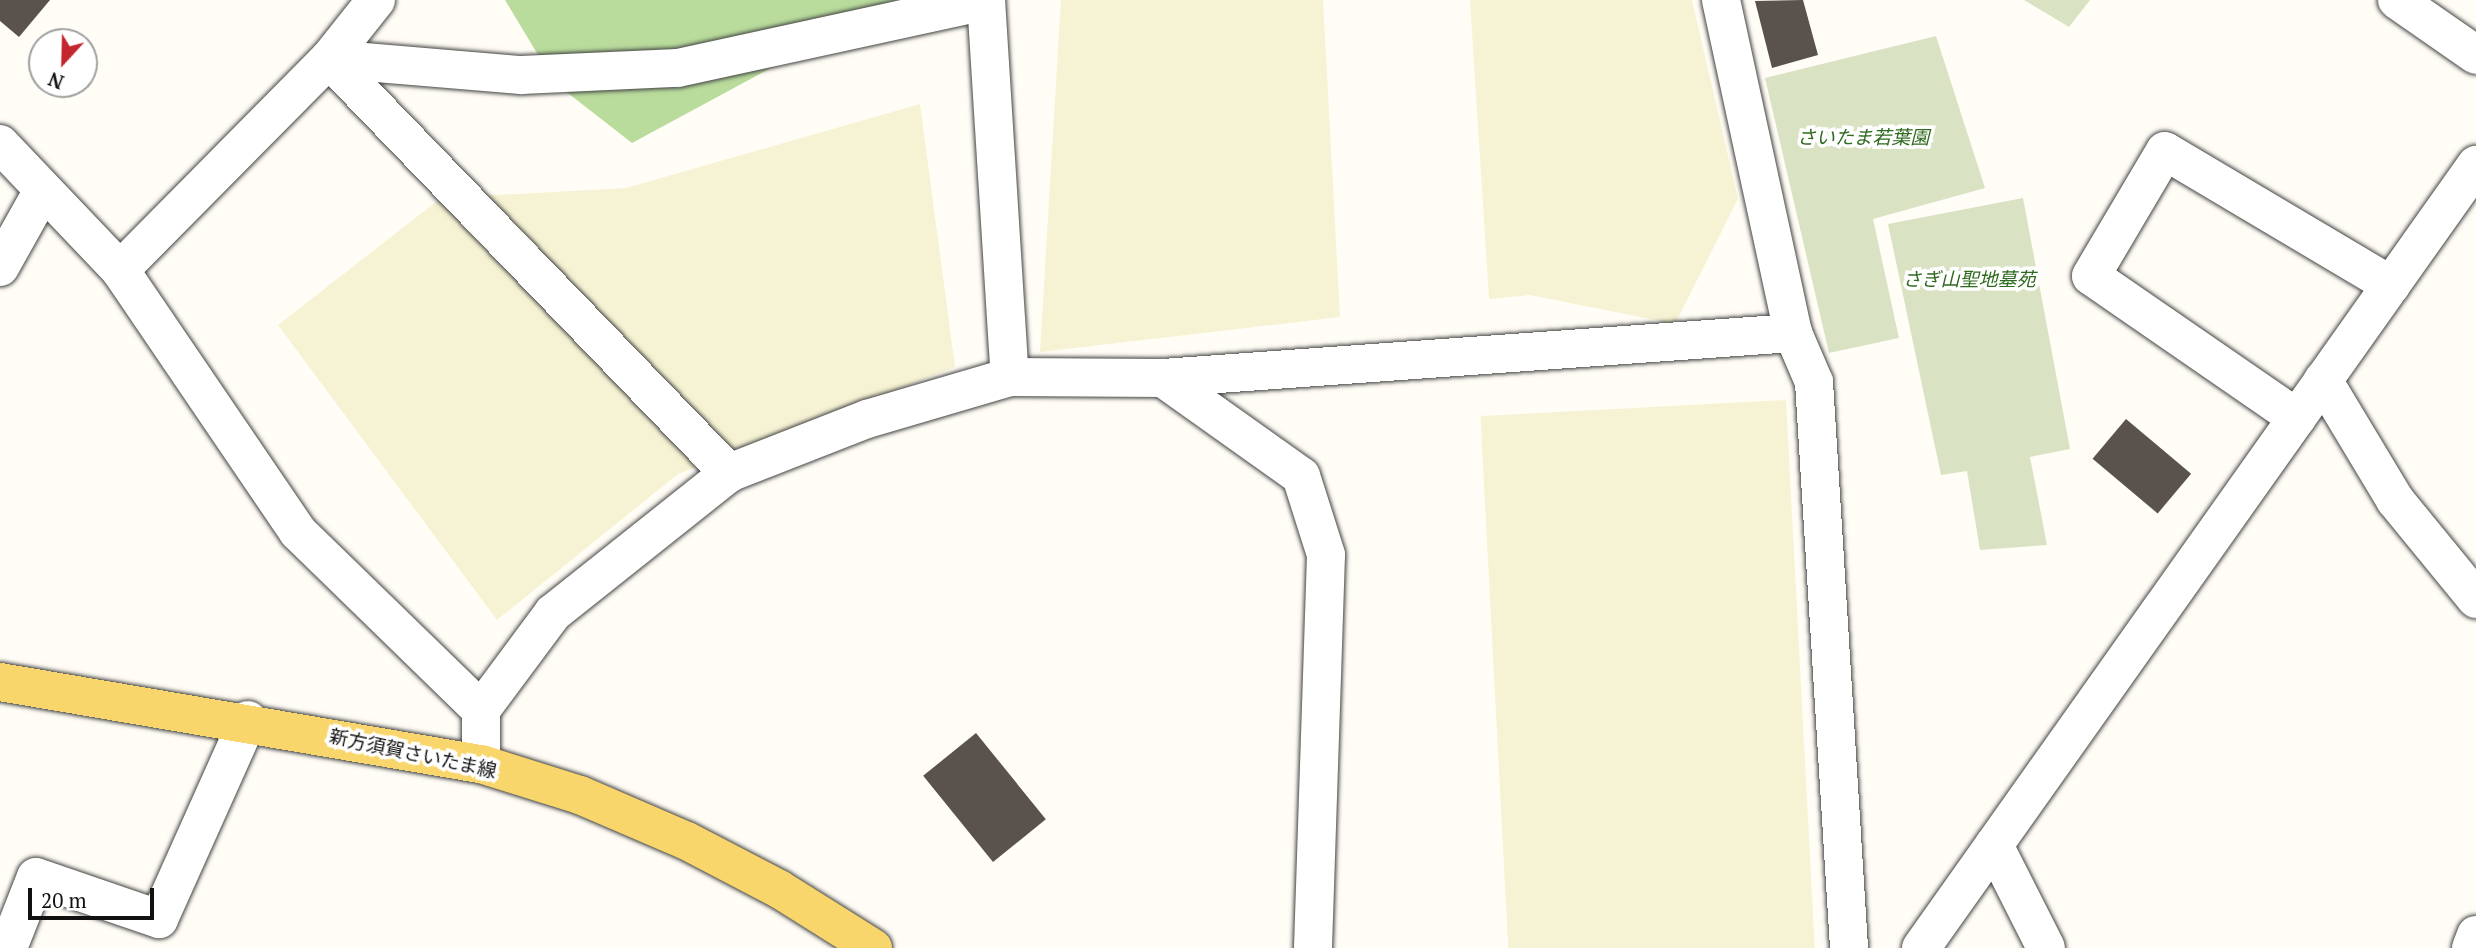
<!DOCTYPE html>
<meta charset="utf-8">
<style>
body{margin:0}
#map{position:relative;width:2476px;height:948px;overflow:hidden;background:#fffdf5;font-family:"PT Serif","Noto Sans JP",serif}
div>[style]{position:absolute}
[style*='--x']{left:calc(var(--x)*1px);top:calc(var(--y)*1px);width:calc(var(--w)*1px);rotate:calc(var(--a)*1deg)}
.farmland>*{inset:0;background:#f6f3d4;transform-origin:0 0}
.forest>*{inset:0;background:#b9dc9c}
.cemetery>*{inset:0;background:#d9e3c4}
.building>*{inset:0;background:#5a524d;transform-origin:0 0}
.roads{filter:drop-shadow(0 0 2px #444) drop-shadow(0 0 2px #444)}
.minor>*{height:38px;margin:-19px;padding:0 19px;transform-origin:19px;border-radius:19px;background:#fff}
.major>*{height:38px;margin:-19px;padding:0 19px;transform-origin:19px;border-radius:19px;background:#f9d66b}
span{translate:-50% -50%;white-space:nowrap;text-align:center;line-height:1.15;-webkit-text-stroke:7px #fff;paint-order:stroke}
.park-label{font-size:19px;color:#2f6b1f;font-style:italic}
.street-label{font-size:19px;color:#111}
.north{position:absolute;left:28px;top:28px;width:70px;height:70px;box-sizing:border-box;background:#fff;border:2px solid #a0a0a0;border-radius:50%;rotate:202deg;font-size:19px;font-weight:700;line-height:28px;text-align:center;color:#111}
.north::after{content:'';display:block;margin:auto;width:24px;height:32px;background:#c4262e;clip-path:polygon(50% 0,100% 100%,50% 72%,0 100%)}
.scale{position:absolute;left:28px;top:888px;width:126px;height:32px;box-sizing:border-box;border:4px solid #111;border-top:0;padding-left:9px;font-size:21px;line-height:24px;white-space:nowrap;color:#111;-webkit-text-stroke:5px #fff;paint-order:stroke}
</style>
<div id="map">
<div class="farmland">
<div style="clip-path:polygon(1061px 0,1323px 0,1340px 317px,1040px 352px)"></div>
<div style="clip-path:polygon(1470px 0,1692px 0,1738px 199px,1675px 324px,1530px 295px,1489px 299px)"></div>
<div style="clip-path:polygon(920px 104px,955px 367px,678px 474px,497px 620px,278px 325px,441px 198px,626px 188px)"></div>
<div style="left:1786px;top:400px;width:549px;height:306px;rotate:87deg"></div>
</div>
<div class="forest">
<div style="clip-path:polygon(505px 0,897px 0,632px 143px,555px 83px)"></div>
</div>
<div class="cemetery">
<div style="clip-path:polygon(2024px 0,2090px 0,2069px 27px)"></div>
<div style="clip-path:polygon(1936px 36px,1985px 188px,1873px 219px,1899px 338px,1829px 353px,1765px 78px)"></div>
<div style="clip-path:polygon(2023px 198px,2070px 449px,2030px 457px,2047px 545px,1980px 550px,1967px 471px,1941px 475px,1888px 224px)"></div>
</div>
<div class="building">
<div style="clip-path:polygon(0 0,50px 0,19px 37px,0 21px)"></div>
<div style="clip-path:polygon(1803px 0,1818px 55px,1772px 68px,1755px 1px)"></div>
<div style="left:2126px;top:419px;width:85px;height:52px;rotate:40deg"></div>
<div style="left:976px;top:733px;width:111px;height:68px;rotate:51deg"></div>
</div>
<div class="roads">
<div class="minor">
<div style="--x:376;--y:0;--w:75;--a:128.5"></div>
<div style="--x:329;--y:59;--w:576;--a:45.99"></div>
<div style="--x:986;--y:0;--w:378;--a:86.4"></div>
<div style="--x:1721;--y:0;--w:341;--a:77.8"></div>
<div style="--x:1793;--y:333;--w:53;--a:66.8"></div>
<div style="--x:1814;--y:382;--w:567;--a:86.46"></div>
<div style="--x:2397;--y:0;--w:96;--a:34.8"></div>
<div style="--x:0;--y:144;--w:174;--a:46.4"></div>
<div style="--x:120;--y:270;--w:317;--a:55.8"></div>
<div style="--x:298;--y:532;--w:255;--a:44.2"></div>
<div style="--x:0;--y:267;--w:86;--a:-60.8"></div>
<div style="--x:120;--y:270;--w:297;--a:-45.3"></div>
<div style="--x:329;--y:59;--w:193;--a:4.8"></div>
<div style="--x:521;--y:75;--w:157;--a:-2.6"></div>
<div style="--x:678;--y:68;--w:315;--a:-12.3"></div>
<div style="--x:1163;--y:378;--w:169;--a:35.4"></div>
<div style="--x:1301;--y:476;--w:83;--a:72.4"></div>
<div style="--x:1326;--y:555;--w:393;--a:91.9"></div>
<div style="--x:2323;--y:380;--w:140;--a:59"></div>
<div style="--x:2395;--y:500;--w:128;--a:50.7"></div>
<div style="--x:2297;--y:418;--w:250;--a:-145.4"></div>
<div style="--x:2091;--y:276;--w:145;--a:-59.4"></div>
<div style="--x:2165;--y:151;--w:263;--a:30.7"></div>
<div style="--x:481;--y:764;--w:54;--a:-90"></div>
<div style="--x:481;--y:710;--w:121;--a:-53.4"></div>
<div style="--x:553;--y:613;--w:225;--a:-38.5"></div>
<div style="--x:729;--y:473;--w:148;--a:-21.4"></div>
<div style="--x:867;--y:419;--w:149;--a:-16.4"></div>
<div style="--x:1010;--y:377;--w:153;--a:0.4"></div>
<div style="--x:1163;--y:378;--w:632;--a:-4.09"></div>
<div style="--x:1994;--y:845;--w:115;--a:63.2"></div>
<div style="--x:8;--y:948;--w:76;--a:-68.5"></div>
<div style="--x:36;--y:877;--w:130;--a:18.9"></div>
<div style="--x:159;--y:919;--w:218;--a:-65.9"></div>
<div style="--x:1921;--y:948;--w:960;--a:-54.67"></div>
<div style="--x:2471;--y:948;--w:14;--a:-69"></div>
</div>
<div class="major">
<div style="--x:0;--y:682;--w:488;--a:9.7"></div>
<div style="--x:481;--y:764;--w:104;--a:17.4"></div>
<div style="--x:580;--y:795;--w:116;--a:23.3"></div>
<div style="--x:687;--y:841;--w:104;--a:27.6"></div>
<div style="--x:779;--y:889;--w:111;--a:32.1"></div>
</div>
</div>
<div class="park-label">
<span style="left:1863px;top:137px">さいたま若葉園</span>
<span style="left:1969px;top:279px">さぎ山聖地墓苑</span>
</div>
<div class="street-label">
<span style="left:413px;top:753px;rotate:12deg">新方須賀さいたま線</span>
</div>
<div class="north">N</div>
<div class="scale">20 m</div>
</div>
